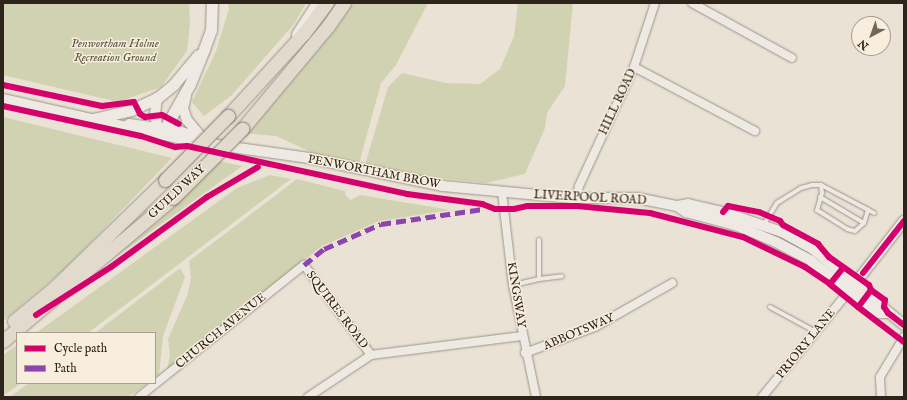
<!DOCTYPE html>
<style>
body{margin:0}
#map{position:relative;width:907px;height:400px;overflow:hidden;background:#eae2d4;font-family:"IM FELL English",serif}
div>[style]{position:absolute}
[style*='--x']{left:calc(var(--x)*1px);top:calc(var(--y)*1px);width:calc(var(--w)*1px);rotate:calc(var(--a)*1deg)}
.green>*{inset:0;background:#d1d2b2}
.roads{filter:drop-shadow(0 0 1px #9a948b) drop-shadow(0 0 1px #9a948b)}
.service>*{height:4px;margin:-2px;padding:0 2px;transform-origin:2px;border-radius:2px;background:#eeeae3}
.minor>*{height:8px;margin:-4px;padding:0 4px;transform-origin:4px;border-radius:4px;background:#eeeae3}
.tertiary>*{height:10px;margin:-5px;padding:0 5px;transform-origin:5px;border-radius:5px;background:#eeeae3}
.secondary>*{height:11px;margin:-5.5px;padding:0 5.5px;transform-origin:5.5px;border-radius:5.5px;background:#eeeae3}
.trunk>*{height:13px;margin:-6.5px;padding:0 6.5px;transform-origin:6.5px;border-radius:6.5px;background:#e2dacd}
.bridges{filter:drop-shadow(0 0 1px #807a72) drop-shadow(0 0 1px #807a72)}
.trunk-bridge>*{height:13px;margin:-6.5px;padding:0 6.5px;transform-origin:6.5px;border-radius:6.5px;background:#e2dacd}
.quiet>*{height:5px;margin-top:-2.5px;transform-origin:0;background:repeating-linear-gradient(90deg,#8e44ad 0 10px,transparent 0 15px)}
.cycleway>*{height:6px;margin:-3px;padding:0 3px;transform-origin:3px;border-radius:3px;background:#d6006c}
span{translate:-50% -50%;white-space:nowrap;text-align:center;line-height:1.15;-webkit-text-stroke:3px #f8eedd;paint-order:stroke}
.park-label{font-size:12px;color:#595441;font-style:italic}
.street-label{font-size:12px;color:#2f241c}
.frame{position:absolute;inset:0;border:4px solid #2f241c;pointer-events:none}
.legend{position:absolute;left:16px;top:332px;width:140px;height:52px;box-sizing:border-box;background:#f8eedd;border:1px solid #a89d90;margin:0;padding:5px 7px;list-style:none;font-size:12px;color:#2f241c}
.legend li{display:flex;align-items:center;gap:8px;height:20px}
.legend b{width:20px;border:1px solid #a89d90}
.north{position:absolute;left:851px;top:16px;width:40px;height:40px;box-sizing:border-box;background:#f8eedd;border:1px solid #a89d90;border-radius:50%;rotate:221deg;font-size:11px;font-weight:700;line-height:16px;text-align:center;color:#2f241c}
.north::after{content:'';display:block;margin:auto;width:14px;height:18px;background:#70665c;clip-path:polygon(50% 0,100% 100%,50% 72%,0 100%)}
</style>
<div id="map">
<div class="green">
<div style="clip-path:polygon(3px 3px,189px 3px,190px 24px,187px 51px,161px 87px,118px 102px,3px 75px)"></div>
<div style="clip-path:polygon(228px 3px,306px 3px,294px 24px,232px 95px,204px 116px,192px 102px,216px 51px,229px 9px)"></div>
<div style="clip-path:polygon(350px 3px,428px 3px,396px 65px,381px 83px,359px 164px,311px 152px,276px 136px,242px 133px)"></div>
<div style="clip-path:polygon(518px 3px,573px 3px,565px 86px,547px 113px,545px 128px,525px 174px,485px 183px,418px 176px,365px 165px,388px 87px,402px 73px,446px 83px,480px 84px,500px 69px,514px 36px)"></div>
<div style="clip-path:polygon(3px 117px,172px 158px,66px 268px,3px 321px)"></div>
<div style="clip-path:polygon(213px 160px,242px 166px,106px 264px,117px 254px)"></div>
<div style="clip-path:polygon(270px 175px,291px 179px,88px 333px,36px 333px,237px 188px)"></div>
<div style="clip-path:polygon(297px 179px,345px 191px,346px 196px,351px 200px,360px 195px,450px 210px,379px 221px,322px 246px,166px 373px,170px 356px,168px 339px,187px 296px,191px 278px,189px 261px)"></div>
<div style="clip-path:polygon(180px 268px,185px 277px,163px 336px,159px 375px,155px 378px,155px 333px,95px 333px)"></div>
<div style="clip-path:polygon(17px 345px,17px 383px,21px 383px,3px 396px,3px 355px)"></div>
<div style="clip-path:polygon(29px 383px,148px 383px,128px 397px,10px 397px)"></div>
</div>
<div class="roads">
<div class="service">
<div style="--x:821;--y:185;--w:8;--a:83"></div>
<div style="--x:822;--y:193;--w:18;--a:106"></div>
<div style="--x:817;--y:210;--w:36;--a:32"></div>
<div style="--x:847;--y:229;--w:8;--a:14"></div>
<div style="--x:855;--y:231;--w:12;--a:-42"></div>
<div style="--x:864;--y:223;--w:14;--a:-73"></div>
<div style="--x:820;--y:197;--w:51;--a:30.6"></div>
<div style="--x:763;--y:226;--w:27;--a:-59"></div>
<div style="--x:777;--y:203;--w:28;--a:-32"></div>
<div style="--x:801;--y:188;--w:11;--a:-15"></div>
<div style="--x:812;--y:185;--w:9;--a:0"></div>
<div style="--x:821;--y:185;--w:60;--a:27.8"></div>
<div style="--x:539;--y:279;--w:23;--a:-7"></div>
<div style="--x:513;--y:285;--w:27;--a:-13"></div>
<div style="--x:539;--y:279;--w:39;--a:-90"></div>
<div style="--x:770;--y:307;--w:52;--a:28.5"></div>
</div>
<div class="minor">
<div style="--x:692;--y:3;--w:114;--a:28.8"></div>
<div style="--x:634;--y:67;--w:137;--a:27.9"></div>
<div style="--x:502;--y:192;--w:94;--a:83.3"></div>
<div style="--x:513;--y:285;--w:114;--a:78.4"></div>
<div style="--x:577;--y:198;--w:12;--a:-81"></div>
<div style="--x:579;--y:186;--w:131;--a:-65.2"></div>
<div style="--x:634;--y:67;--w:67;--a:-71.8"></div>
<div style="--x:525;--y:353;--w:75;--a:-20.4"></div>
<div style="--x:595;--y:327;--w:89;--a:-29.7"></div>
<div style="--x:139;--y:397;--w:211;--a:-38.7"></div>
<div style="--x:304;--y:265;--w:112;--a:53.3"></div>
<div style="--x:308;--y:397;--w:76;--a:-33.7"></div>
<div style="--x:371;--y:355;--w:152;--a:-7.2"></div>
<div style="--x:762;--y:397;--w:137;--a:-50.6"></div>
<div style="--x:881;--y:397;--w:20;--a:-93"></div>
<div style="--x:880;--y:377;--w:47;--a:-59"></div>
</div>
<div class="tertiary">
<div style="--x:186;--y:96;--w:12;--a:104"></div>
<div style="--x:183;--y:108;--w:13;--a:72"></div>
<div style="--x:187;--y:120;--w:25;--a:50"></div>
<div style="--x:157;--y:98;--w:17;--a:97"></div>
<div style="--x:155;--y:115;--w:19;--a:78"></div>
<div style="--x:159;--y:134;--w:39;--a:12"></div>
<div style="--x:129;--y:124;--w:50;--a:8"></div>
<div style="--x:179;--y:131;--w:40;--a:20.2"></div>
<div style="--x:217;--y:145;--w:93;--a:8"></div>
<div style="--x:309;--y:158;--w:137;--a:11.8"></div>
<div style="--x:443;--y:186;--w:129;--a:5.4"></div>
<div style="--x:571;--y:198;--w:66;--a:0"></div>
<div style="--x:637;--y:198;--w:41;--a:11.3"></div>
<div style="--x:677;--y:206;--w:11;--a:-10"></div>
<div style="--x:688;--y:204;--w:39;--a:13"></div>
<div style="--x:726;--y:213;--w:59;--a:18.7"></div>
<div style="--x:782;--y:232;--w:37;--a:29"></div>
<div style="--x:814;--y:250;--w:117;--a:39.8"></div>
<div style="--x:677;--y:206;--w:11;--a:34"></div>
<div style="--x:686;--y:212;--w:51;--a:14.9"></div>
<div style="--x:735;--y:225;--w:44;--a:22.5"></div>
<div style="--x:776;--y:242;--w:40;--a:28"></div>
<div style="--x:811;--y:261;--w:85;--a:37.8"></div>
<div style="--x:878;--y:313;--w:10;--a:0"></div>
<div style="--x:850;--y:290;--w:88;--a:-52"></div>
</div>
<div class="secondary">
<div style="--x:297;--y:34;--w:37;--a:-57"></div>
<div style="--x:3;--y:99;--w:162;--a:12.8"></div>
<div style="--x:161;--y:135;--w:59;--a:-60.4"></div>
<div style="--x:190;--y:84;--w:38;--a:-68"></div>
<div style="--x:204;--y:49;--w:20;--a:-70"></div>
<div style="--x:211;--y:30;--w:27;--a:-88"></div>
<div style="--x:93;--y:119;--w:39;--a:-13"></div>
<div style="--x:131;--y:110;--w:29;--a:-25"></div>
<div style="--x:157;--y:98;--w:22;--a:-39"></div>
<div style="--x:174;--y:84;--w:38;--a:-50"></div>
</div>
<div class="trunk">
<div style="--x:228;--y:116;--w:113;--a:-47.5"></div>
<div style="--x:304;--y:33;--w:38;--a:-53"></div>
<div style="--x:242;--y:129;--w:134;--a:-50.1"></div>
<div style="--x:328;--y:26;--w:28;--a:-55"></div>
<div style="--x:14;--y:321;--w:53;--a:-39.7"></div>
<div style="--x:55;--y:287;--w:153;--a:-44.2"></div>
<div style="--x:3;--y:341;--w:222;--a:-40.1"></div>
</div>
</div>
<div class="bridges">
<div class="trunk-bridge">
<div style="--x:165;--y:180;--w:90;--a:-45.5"></div>
<div style="--x:173;--y:198;--w:98;--a:-45"></div>
</div>
</div>
<div class="quiet">
<div style="--x:304;--y:265;--w:26;--a:-39"></div>
<div style="--x:324;--y:249;--w:62;--a:-23.7"></div>
<div style="--x:381;--y:224;--w:103;--a:-8.4"></div>
</div>
<div class="cycleway">
<div style="--x:3;--y:85;--w:101;--a:12"></div>
<div style="--x:102;--y:106;--w:32;--a:-7"></div>
<div style="--x:134;--y:102;--w:13;--a:63"></div>
<div style="--x:140;--y:114;--w:6;--a:31"></div>
<div style="--x:145;--y:117;--w:17;--a:-7"></div>
<div style="--x:162;--y:115;--w:19;--a:28"></div>
<div style="--x:3;--y:106;--w:141;--a:12.3"></div>
<div style="--x:141;--y:136;--w:36;--a:18"></div>
<div style="--x:175;--y:147;--w:12;--a:-5"></div>
<div style="--x:187;--y:146;--w:225;--a:12.3"></div>
<div style="--x:407;--y:194;--w:76;--a:7.6"></div>
<div style="--x:482;--y:204;--w:14;--a:21"></div>
<div style="--x:495;--y:209;--w:19;--a:0"></div>
<div style="--x:514;--y:209;--w:13;--a:-13"></div>
<div style="--x:527;--y:206;--w:50;--a:0"></div>
<div style="--x:577;--y:206;--w:73;--a:5.5"></div>
<div style="--x:650;--y:213;--w:96;--a:14.5"></div>
<div style="--x:743;--y:237;--w:69;--a:25.8"></div>
<div style="--x:805;--y:267;--w:30;--a:34"></div>
<div style="--x:723;--y:212;--w:8;--a:-50"></div>
<div style="--x:728;--y:206;--w:32;--a:11"></div>
<div style="--x:759;--y:212;--w:23;--a:23"></div>
<div style="--x:780;--y:221;--w:5;--a:53"></div>
<div style="--x:783;--y:225;--w:40;--a:28"></div>
<div style="--x:818;--y:244;--w:17;--a:50"></div>
<div style="--x:829;--y:257;--w:49;--a:35"></div>
<div style="--x:869;--y:285;--w:5;--a:68"></div>
<div style="--x:871;--y:290;--w:21;--a:127"></div>
<div style="--x:858;--y:307;--w:36;--a:-141"></div>
<div style="--x:830;--y:284;--w:21;--a:-51"></div>
<div style="--x:863;--y:273;--w:66;--a:-51.7"></div>
<div style="--x:871;--y:290;--w:17;--a:36"></div>
<div style="--x:885;--y:300;--w:7;--a:98"></div>
<div style="--x:884;--y:307;--w:7;--a:56"></div>
<div style="--x:888;--y:313;--w:20;--a:37"></div>
<div style="--x:858;--y:307;--w:58;--a:37.3"></div>
<div style="--x:36;--y:315;--w:89;--a:-32.6"></div>
<div style="--x:111;--y:267;--w:119;--a:-36.1"></div>
<div style="--x:207;--y:197;--w:59;--a:-30.5"></div>
</div>
<div class="park-label">
<span style="left:115px;top:51px">Penwortham Holme<br>Recreation Ground</span>
</div>
<div class="street-label">
<span style="left:618px;top:102px;rotate:-65deg">HILL ROAD</span>
<span style="left:374px;top:172px;rotate:11deg">PENWORTHAM BROW</span>
<span style="left:177px;top:192px;rotate:-43deg">GUILD WAY</span>
<span style="left:590px;top:198px;rotate:3deg">LIVERPOOL ROAD</span>
<span style="left:516px;top:295px;rotate:81deg">KINGSWAY</span>
<span style="left:337px;top:310px;rotate:53deg">SQUIRES ROAD</span>
<span style="left:221px;top:331px;rotate:-39deg">CHURCH AVENUE</span>
<span style="left:579px;top:332px;rotate:-23deg">ABBOTSWAY</span>
<span style="left:806px;top:344px;rotate:-51deg">PRIORY LANE</span>
</div>
<div class="frame"></div>
<ul class="legend">
<li><b style="height:5px;background:#d6006c"></b>Cycle path</li>
<li><b style="height:5px;background:#8e44ad"></b>Path</li>
</ul>
<div class="north">N</div>
</div>
